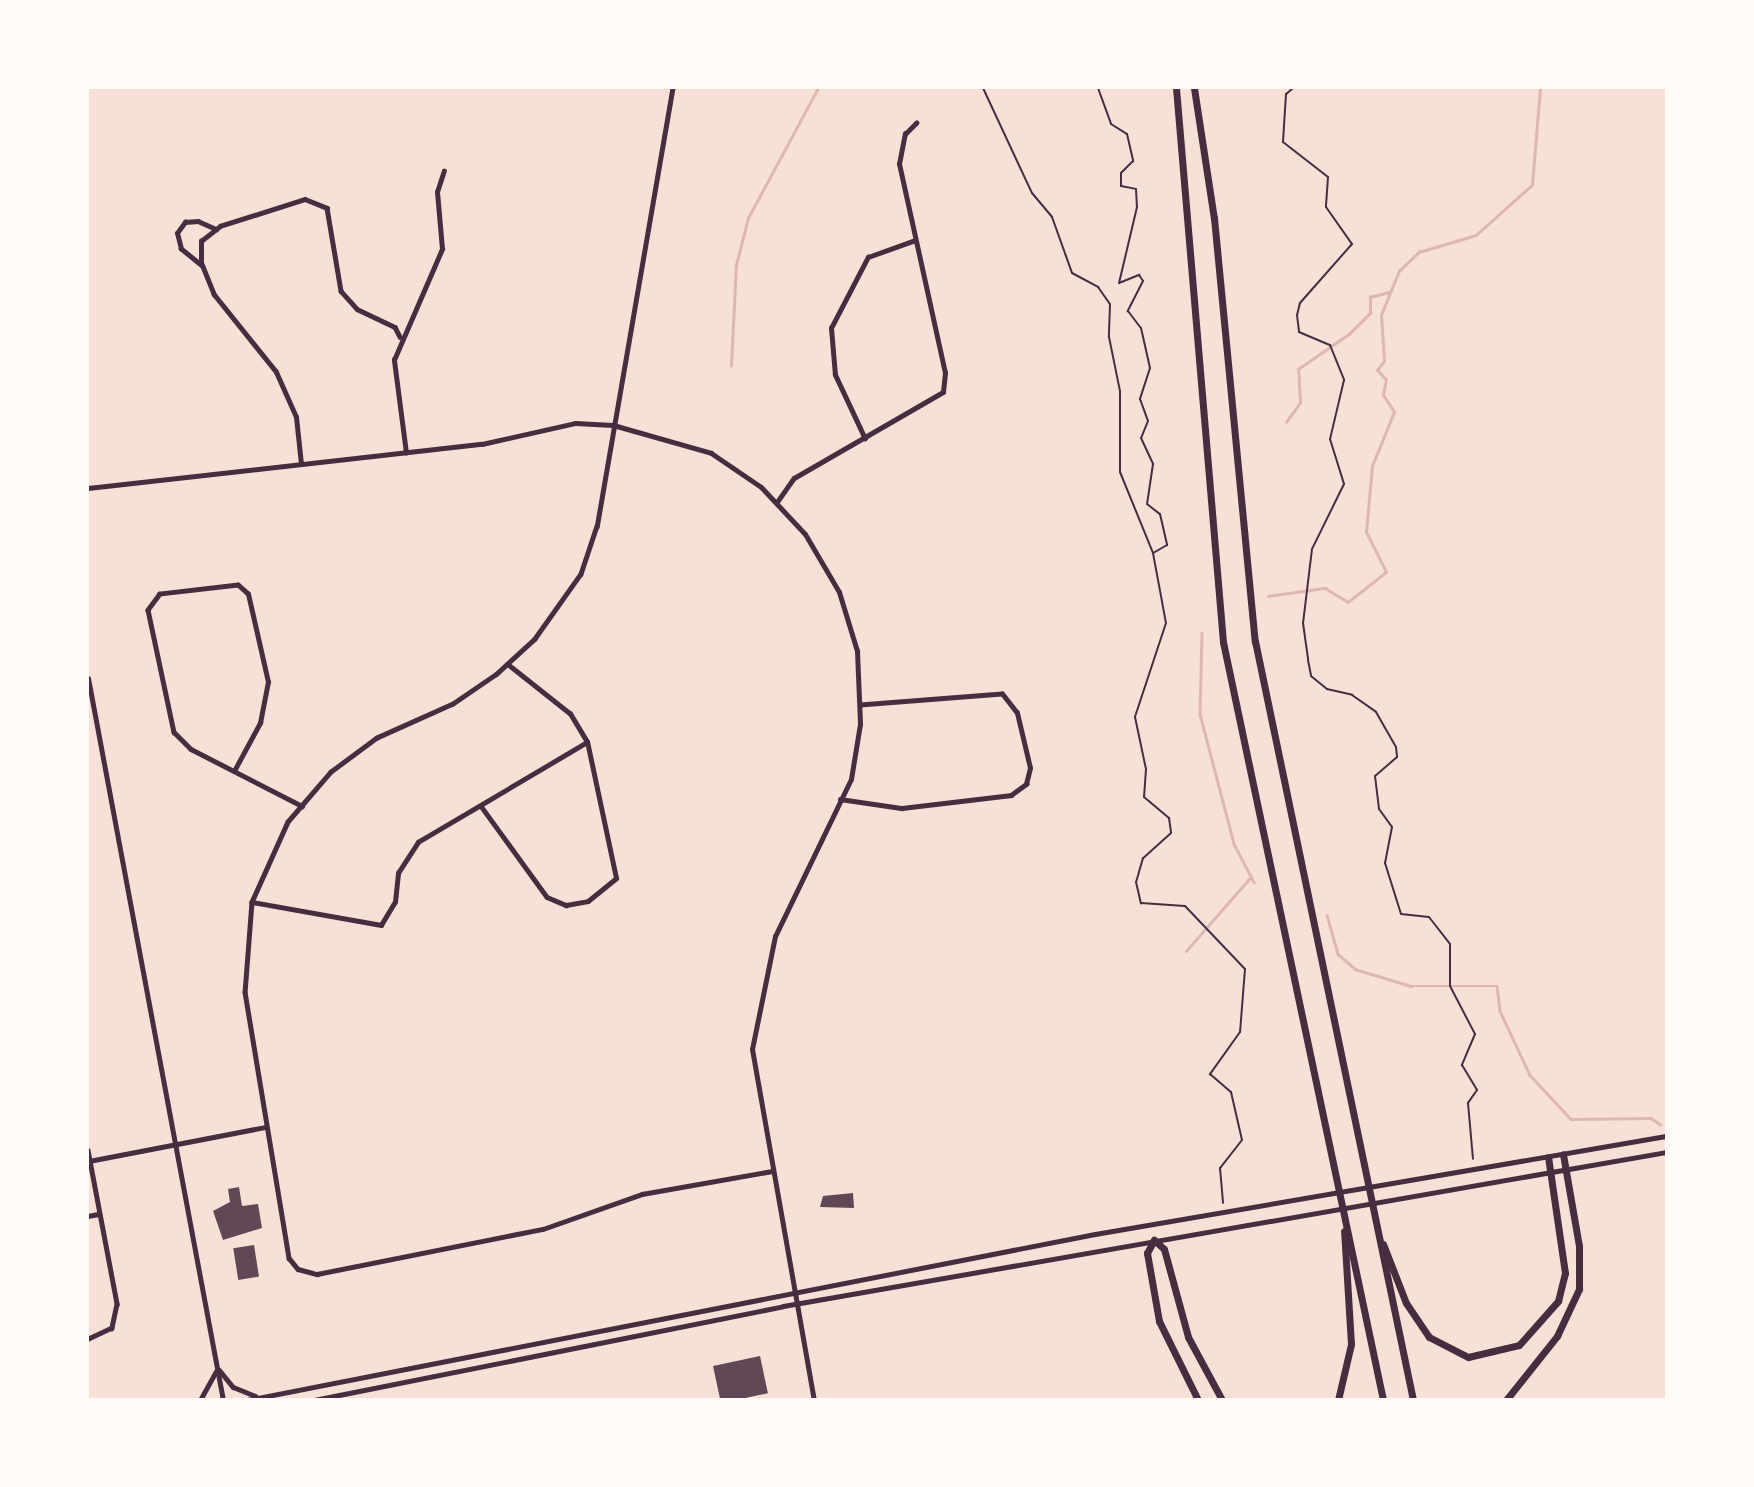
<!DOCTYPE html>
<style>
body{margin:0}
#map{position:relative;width:1754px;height:1487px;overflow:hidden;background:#f7e1d7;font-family:"Roboto Condensed",sans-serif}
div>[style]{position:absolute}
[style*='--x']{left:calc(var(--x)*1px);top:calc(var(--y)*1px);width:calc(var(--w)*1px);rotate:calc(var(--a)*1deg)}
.stream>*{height:2.5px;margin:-1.25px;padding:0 1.25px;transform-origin:1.25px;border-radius:1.25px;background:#dcb8b0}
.building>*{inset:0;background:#644757;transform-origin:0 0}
.path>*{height:2px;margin:-1px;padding:0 1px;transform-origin:1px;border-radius:1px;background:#4a2c40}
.minor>*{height:4.5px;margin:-2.25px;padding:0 2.25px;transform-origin:2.25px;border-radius:2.25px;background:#4a2c40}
.tertiary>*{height:5px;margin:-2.5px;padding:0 2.5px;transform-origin:2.5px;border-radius:2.5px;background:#4a2c40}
.secondary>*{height:5px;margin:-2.5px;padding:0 2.5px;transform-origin:2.5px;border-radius:2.5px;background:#4a2c40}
.motorway>*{height:7px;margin:-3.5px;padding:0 3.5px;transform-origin:3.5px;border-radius:3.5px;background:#4a2c40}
span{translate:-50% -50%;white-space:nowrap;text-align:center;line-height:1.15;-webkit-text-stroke:5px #fffaf5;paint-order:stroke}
.frame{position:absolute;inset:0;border:89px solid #fffaf5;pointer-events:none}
</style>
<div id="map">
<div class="stream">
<div style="--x:731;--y:366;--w:101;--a:-87.2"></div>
<div style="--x:736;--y:265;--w:49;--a:-75.7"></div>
<div style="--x:748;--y:218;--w:148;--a:-61.7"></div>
<div style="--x:1286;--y:422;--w:24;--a:-54"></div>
<div style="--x:1300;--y:403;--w:34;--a:-93"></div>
<div style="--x:1298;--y:369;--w:62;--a:-34.5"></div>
<div style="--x:1349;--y:334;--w:30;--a:-45"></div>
<div style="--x:1370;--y:313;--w:16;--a:-90"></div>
<div style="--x:1370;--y:297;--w:20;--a:-15"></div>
<div style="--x:1268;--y:596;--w:58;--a:-8"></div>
<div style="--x:1325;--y:588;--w:27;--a:31"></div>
<div style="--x:1348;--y:602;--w:48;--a:-38.3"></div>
<div style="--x:1386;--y:572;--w:45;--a:-116.6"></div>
<div style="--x:1366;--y:532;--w:66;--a:-84.8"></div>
<div style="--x:1372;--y:466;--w:58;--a:-67.8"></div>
<div style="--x:1394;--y:412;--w:20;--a:-123"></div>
<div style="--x:1383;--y:395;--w:15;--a:-79"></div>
<div style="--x:1386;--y:380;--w:13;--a:-132"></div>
<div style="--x:1377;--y:370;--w:11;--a:-52"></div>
<div style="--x:1384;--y:361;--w:46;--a:-93.7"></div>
<div style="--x:1381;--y:315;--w:48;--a:-67.8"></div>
<div style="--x:1399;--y:271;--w:28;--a:-44"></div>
<div style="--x:1419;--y:252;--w:59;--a:-16.6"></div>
<div style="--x:1476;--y:235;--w:75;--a:-41.8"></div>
<div style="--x:1532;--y:185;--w:97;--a:-85.3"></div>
<div style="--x:1202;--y:633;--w:81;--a:91.4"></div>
<div style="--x:1200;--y:714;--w:134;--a:75.3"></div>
<div style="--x:1234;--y:844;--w:43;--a:62.2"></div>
<div style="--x:1327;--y:915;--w:41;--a:74.2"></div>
<div style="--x:1338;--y:954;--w:23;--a:41"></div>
<div style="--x:1355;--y:969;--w:59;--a:16.9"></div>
<div style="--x:1411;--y:986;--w:86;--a:0"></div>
<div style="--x:1497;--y:986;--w:25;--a:83"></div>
<div style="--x:1500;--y:1011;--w:71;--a:64.9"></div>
<div style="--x:1530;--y:1075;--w:60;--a:47"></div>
<div style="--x:1571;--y:1119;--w:80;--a:-0.7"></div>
<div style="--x:1651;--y:1118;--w:11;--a:34"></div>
<div style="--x:1186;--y:951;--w:96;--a:-48.8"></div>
</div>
<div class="building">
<div style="clip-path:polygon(239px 1187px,242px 1206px,258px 1204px,262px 1228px,223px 1240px,213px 1211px,230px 1202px,228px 1189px)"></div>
<div style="clip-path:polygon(853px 1193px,854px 1208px,820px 1207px,823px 1196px)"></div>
<div style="left:254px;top:1245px;width:32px;height:21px;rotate:81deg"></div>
<div style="left:760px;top:1356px;width:38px;height:48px;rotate:78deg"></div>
</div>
<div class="path">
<div style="--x:983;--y:88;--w:116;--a:65"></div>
<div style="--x:1032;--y:193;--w:31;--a:50"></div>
<div style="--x:1052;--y:217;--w:59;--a:70.3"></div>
<div style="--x:1072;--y:273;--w:30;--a:28"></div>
<div style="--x:1098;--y:287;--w:21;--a:55"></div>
<div style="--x:1110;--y:304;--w:33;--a:92"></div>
<div style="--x:1109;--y:337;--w:55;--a:78.5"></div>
<div style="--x:1120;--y:391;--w:81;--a:90"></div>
<div style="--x:1120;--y:472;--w:87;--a:67.8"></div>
<div style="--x:1153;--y:553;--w:71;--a:79.5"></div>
<div style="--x:1166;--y:623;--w:99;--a:108.3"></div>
<div style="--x:1135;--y:717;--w:53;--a:78.1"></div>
<div style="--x:1146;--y:769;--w:28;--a:94"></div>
<div style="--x:1144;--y:797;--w:33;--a:40"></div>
<div style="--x:1169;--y:818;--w:15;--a:82"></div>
<div style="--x:1171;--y:833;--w:38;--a:138"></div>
<div style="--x:1143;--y:858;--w:25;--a:106"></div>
<div style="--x:1136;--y:882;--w:22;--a:77"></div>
<div style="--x:1141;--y:903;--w:44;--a:3.9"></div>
<div style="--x:1185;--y:906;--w:87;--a:46.4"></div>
<div style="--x:1245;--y:969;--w:63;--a:94.5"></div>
<div style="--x:1240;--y:1032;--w:52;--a:125.5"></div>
<div style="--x:1210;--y:1074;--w:28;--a:41"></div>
<div style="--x:1231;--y:1092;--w:49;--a:77.1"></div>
<div style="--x:1242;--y:1140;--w:36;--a:128"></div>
<div style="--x:1220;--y:1168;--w:35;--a:85"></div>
<div style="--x:1098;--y:88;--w:38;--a:70"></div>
<div style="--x:1111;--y:124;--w:19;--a:32"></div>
<div style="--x:1127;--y:134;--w:28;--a:77"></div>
<div style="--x:1133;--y:161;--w:17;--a:135"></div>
<div style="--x:1121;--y:173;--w:13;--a:90"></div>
<div style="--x:1121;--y:186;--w:15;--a:11"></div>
<div style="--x:1136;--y:189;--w:18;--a:87"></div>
<div style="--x:1137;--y:207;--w:78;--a:103.3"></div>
<div style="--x:1119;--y:283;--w:22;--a:-22"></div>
<div style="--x:1139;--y:275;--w:7;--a:56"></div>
<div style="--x:1143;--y:281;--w:34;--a:117"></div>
<div style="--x:1128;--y:311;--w:21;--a:53"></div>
<div style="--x:1141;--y:328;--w:41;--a:77.3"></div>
<div style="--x:1150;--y:368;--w:33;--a:108"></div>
<div style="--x:1140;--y:399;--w:23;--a:70"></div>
<div style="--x:1148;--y:421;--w:18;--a:112"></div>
<div style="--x:1141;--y:438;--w:29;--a:65"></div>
<div style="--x:1153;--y:464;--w:40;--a:98.5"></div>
<div style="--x:1147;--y:504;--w:16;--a:38"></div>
<div style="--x:1160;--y:514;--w:32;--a:77"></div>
<div style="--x:1167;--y:545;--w:16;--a:150"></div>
<div style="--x:1293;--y:88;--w:9;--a:139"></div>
<div style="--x:1286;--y:94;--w:48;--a:93.6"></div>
<div style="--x:1283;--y:142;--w:57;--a:37.9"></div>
<div style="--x:1328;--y:177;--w:30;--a:94"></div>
<div style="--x:1326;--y:207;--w:45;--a:54.9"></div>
<div style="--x:1352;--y:244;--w:79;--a:131.4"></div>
<div style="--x:1300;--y:303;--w:12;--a:104"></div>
<div style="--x:1297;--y:315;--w:17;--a:83"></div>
<div style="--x:1299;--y:332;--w:34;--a:23"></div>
<div style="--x:1330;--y:345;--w:38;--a:68"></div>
<div style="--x:1344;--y:380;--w:61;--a:103.3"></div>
<div style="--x:1330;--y:439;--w:47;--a:72.7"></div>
<div style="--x:1344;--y:484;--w:72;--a:116.2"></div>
<div style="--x:1312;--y:549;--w:75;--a:96.9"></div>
<div style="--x:1303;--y:623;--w:37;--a:82"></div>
<div style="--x:1308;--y:660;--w:16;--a:79"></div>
<div style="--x:1311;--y:676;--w:21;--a:39"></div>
<div style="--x:1327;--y:689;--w:26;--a:13"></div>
<div style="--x:1352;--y:695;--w:29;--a:35"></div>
<div style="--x:1376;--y:712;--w:40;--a:60.3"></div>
<div style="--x:1396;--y:747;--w:10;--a:84"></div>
<div style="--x:1397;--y:757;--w:29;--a:139"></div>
<div style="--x:1375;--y:776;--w:33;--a:83"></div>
<div style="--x:1379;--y:809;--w:22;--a:54"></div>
<div style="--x:1392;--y:827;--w:37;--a:101"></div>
<div style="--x:1385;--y:863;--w:53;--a:72.6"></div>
<div style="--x:1401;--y:914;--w:28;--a:6"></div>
<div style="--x:1429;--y:917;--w:34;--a:52"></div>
<div style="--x:1450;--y:944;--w:42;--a:90"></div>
<div style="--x:1450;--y:986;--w:54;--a:62.5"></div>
<div style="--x:1475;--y:1034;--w:34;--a:113"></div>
<div style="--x:1462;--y:1065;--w:29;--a:59"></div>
<div style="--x:1477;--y:1090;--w:16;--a:125"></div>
<div style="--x:1468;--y:1103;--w:56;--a:84.9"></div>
</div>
<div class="minor">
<div style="--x:673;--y:88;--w:445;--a:99.8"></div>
<div style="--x:597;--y:526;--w:51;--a:108.4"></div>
<div style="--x:581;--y:574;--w:80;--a:125.3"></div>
<div style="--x:535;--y:639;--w:52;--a:137.4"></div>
<div style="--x:497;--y:674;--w:53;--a:145.7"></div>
<div style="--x:453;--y:704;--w:83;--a:155.9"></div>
<div style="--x:377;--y:738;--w:57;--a:143.5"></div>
<div style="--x:331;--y:772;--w:66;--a:130.7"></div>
<div style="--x:288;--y:822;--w:88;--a:114.2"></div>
<div style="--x:252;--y:902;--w:90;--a:94.4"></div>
<div style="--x:245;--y:992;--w:270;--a:80.6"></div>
<div style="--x:289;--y:1258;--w:14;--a:51"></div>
<div style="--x:298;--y:1269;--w:20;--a:15"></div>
<div style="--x:317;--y:1274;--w:230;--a:-11.3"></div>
<div style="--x:543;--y:1229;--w:105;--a:-19.5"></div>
<div style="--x:642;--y:1194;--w:132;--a:-10"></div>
<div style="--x:202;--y:266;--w:27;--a:-141"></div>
<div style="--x:181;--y:249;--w:16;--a:-104"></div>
<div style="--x:177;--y:233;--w:14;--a:-54"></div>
<div style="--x:185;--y:222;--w:13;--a:-4"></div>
<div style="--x:198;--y:221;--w:20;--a:24"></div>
<div style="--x:865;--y:439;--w:71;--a:-115.1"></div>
<div style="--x:835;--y:375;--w:47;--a:-94.9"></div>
<div style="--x:831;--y:328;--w:80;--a:-62.5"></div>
<div style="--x:868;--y:257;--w:48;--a:-19.6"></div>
<div style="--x:406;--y:453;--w:94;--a:-97.4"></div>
<div style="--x:394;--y:360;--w:121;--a:-66.6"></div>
<div style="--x:442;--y:249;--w:57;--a:-95"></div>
<div style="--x:437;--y:192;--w:22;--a:-72"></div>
<div style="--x:301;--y:464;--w:47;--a:-96.1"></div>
<div style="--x:296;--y:417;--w:49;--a:-114"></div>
<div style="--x:276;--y:372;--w:99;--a:-128.8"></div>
<div style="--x:214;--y:295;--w:35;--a:-112"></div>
<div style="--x:201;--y:263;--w:22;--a:-90"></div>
<div style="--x:201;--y:241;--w:24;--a:-38"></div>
<div style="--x:220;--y:226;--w:89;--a:-17.6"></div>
<div style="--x:305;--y:199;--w:24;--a:22"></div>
<div style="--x:327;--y:208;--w:84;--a:80.4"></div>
<div style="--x:341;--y:291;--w:24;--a:48"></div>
<div style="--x:357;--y:309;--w:42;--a:25.3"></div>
<div style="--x:395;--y:327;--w:11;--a:63"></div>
<div style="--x:777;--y:502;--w:29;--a:-55"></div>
<div style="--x:794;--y:478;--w:172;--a:-30"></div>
<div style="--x:943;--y:392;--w:19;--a:-84"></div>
<div style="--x:945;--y:373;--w:214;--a:-102.4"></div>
<div style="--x:899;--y:164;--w:31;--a:-79"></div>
<div style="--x:905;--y:134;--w:16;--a:-45"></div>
<div style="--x:234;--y:771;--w:55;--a:-61.6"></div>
<div style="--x:260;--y:723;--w:42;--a:-79"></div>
<div style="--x:268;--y:682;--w:90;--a:-102.8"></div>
<div style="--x:248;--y:594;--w:13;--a:-138"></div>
<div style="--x:238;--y:585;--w:79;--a:173.4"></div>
<div style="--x:160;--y:594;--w:20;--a:127"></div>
<div style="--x:148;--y:610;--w:125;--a:78"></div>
<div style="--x:174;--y:732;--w:24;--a:45"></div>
<div style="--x:191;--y:749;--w:125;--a:27.2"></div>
<div style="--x:840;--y:799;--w:63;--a:8.3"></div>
<div style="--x:902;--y:808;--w:110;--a:-6.8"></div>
<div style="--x:1011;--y:795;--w:19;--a:-36"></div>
<div style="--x:1026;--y:784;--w:16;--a:-76"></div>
<div style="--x:1030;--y:768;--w:57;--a:-103.3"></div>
<div style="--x:1017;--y:713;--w:24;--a:-128"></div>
<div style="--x:1002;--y:694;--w:142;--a:175.6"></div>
<div style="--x:481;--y:806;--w:112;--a:54"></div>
<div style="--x:547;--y:897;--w:21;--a:23"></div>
<div style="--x:566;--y:905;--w:22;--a:-10"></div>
<div style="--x:588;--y:901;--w:36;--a:-39"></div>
<div style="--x:616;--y:878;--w:139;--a:-102"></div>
<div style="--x:587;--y:742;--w:33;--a:-121"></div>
<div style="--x:570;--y:714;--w:80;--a:-141.6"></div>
<div style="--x:252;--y:902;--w:131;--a:10.1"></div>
<div style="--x:381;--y:925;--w:27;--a:-59"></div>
<div style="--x:395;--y:902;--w:29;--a:-84"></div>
<div style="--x:398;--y:873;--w:37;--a:-57"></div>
<div style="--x:418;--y:842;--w:196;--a:-30.6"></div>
<div style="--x:88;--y:1150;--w:157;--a:79.3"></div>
<div style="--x:117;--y:1304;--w:25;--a:102"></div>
<div style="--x:112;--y:1328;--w:26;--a:155"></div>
<div style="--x:89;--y:1161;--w:180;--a:-10.9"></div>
<div style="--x:88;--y:1216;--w:10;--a:-11"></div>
</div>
<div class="tertiary">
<div style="--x:88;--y:488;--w:396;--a:-6.4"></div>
<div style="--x:482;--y:444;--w:95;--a:-12.7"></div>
<div style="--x:575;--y:423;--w:38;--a:3"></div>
<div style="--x:613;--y:425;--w:102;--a:15.9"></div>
<div style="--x:711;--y:453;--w:60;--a:34.2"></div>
<div style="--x:761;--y:487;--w:64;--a:46.9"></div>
<div style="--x:805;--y:534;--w:67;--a:59.6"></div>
<div style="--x:839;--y:592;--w:62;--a:73"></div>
<div style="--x:857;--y:651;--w:73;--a:87.6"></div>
<div style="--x:860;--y:724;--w:56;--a:99.3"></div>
<div style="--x:851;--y:779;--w:174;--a:115.8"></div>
<div style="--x:775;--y:936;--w:115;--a:101.5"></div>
<div style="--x:752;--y:1049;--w:356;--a:80"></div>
</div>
<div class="secondary">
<div style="--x:88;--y:678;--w:735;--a:79.41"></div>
<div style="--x:219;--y:1370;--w:22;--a:51"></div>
<div style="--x:233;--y:1387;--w:24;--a:22"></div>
<div style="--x:200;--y:1400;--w:33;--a:-61"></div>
<div style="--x:247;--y:1400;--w:864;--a:-11.08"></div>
<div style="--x:1095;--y:1234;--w:579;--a:-9.74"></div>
<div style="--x:314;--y:1400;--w:478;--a:-11.3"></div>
<div style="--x:783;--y:1306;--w:896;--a:-9.89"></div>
</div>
<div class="motorway">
<div style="--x:1176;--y:88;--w:556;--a:85.15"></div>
<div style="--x:1223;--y:642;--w:775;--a:78.08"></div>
<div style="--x:1194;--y:88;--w:132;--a:81.3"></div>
<div style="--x:1214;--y:218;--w:425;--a:84.5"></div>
<div style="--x:1255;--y:641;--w:775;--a:78.24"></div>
<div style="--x:1383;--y:1244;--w:63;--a:68.7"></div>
<div style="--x:1406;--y:1303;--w:41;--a:55.9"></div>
<div style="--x:1429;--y:1337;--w:44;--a:27.1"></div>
<div style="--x:1468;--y:1357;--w:52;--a:-13.2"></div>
<div style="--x:1519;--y:1345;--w:59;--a:-48.4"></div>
<div style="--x:1558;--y:1301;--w:29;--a:-76"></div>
<div style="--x:1565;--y:1273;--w:117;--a:-98.3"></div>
<div style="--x:1198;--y:1400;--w:88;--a:-116.3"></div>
<div style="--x:1159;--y:1321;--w:69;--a:-100"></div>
<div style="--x:1147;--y:1253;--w:15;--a:-62"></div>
<div style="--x:1154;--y:1240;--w:13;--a:42"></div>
<div style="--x:1164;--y:1249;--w:91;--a:74.7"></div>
<div style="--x:1188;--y:1337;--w:72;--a:61.6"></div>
<div style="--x:1338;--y:1400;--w:57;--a:-76.9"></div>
<div style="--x:1351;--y:1344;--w:113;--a:-93.5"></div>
<div style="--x:1506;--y:1400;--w:82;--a:-51.4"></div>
<div style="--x:1557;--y:1336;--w:52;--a:-64.9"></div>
<div style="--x:1579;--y:1289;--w:43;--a:-90"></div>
<div style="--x:1579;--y:1246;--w:93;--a:-99.9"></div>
</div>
<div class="frame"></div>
</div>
